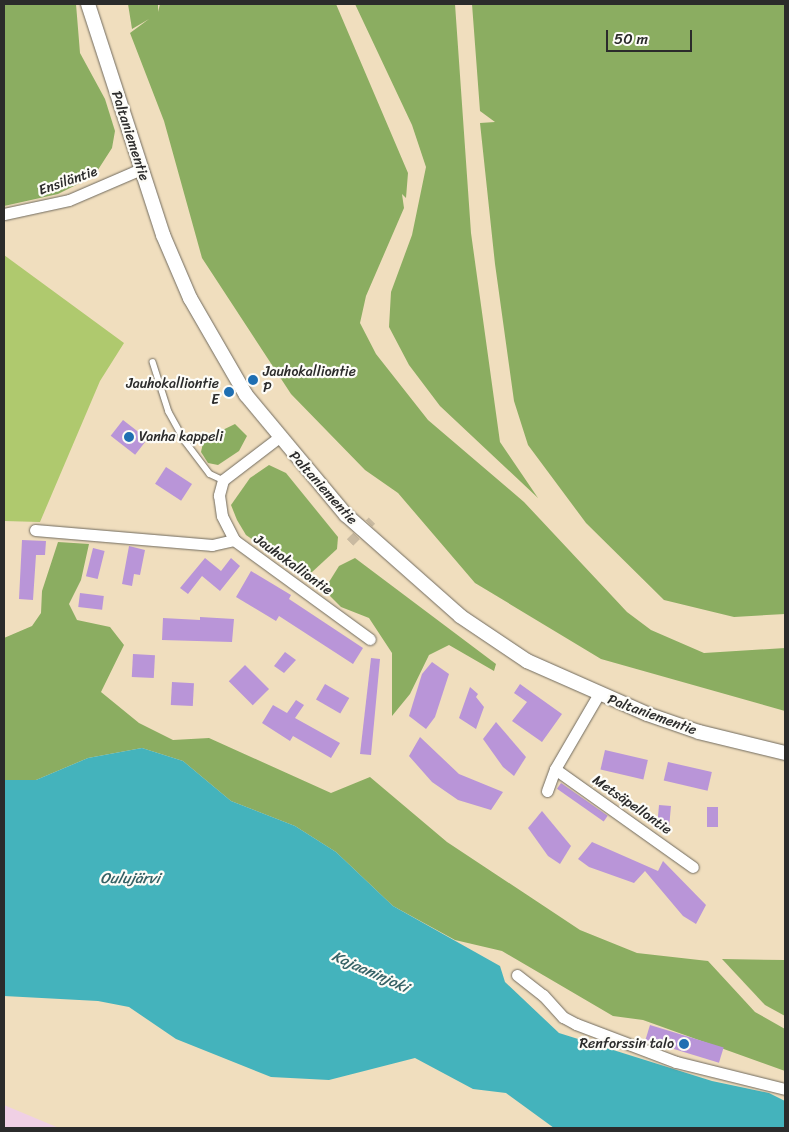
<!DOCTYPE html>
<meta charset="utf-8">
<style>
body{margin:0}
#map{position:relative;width:789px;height:1132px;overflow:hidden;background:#f0debe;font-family:Sriracha,sans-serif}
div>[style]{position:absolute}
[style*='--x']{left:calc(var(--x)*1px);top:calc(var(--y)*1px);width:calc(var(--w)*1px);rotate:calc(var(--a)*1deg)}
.built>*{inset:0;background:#f0d0e5}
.green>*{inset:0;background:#afc96e}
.forest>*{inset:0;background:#8bad61}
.water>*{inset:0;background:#44b3bc}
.building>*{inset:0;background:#b995d8;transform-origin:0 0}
.pedestrian-tunnel>*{height:9px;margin-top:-4.5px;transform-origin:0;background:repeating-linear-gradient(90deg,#c9baa1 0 9px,transparent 0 13.5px)}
.roads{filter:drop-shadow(0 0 1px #706a5e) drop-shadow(0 0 1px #706a5e)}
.service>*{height:5.5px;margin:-2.75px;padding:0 2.75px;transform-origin:2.75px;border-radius:2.75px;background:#fff}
.minor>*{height:11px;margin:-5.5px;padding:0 5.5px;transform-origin:5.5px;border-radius:5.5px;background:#fff}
.tertiary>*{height:14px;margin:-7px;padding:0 7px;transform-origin:7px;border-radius:7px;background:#fff}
.dots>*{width:14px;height:14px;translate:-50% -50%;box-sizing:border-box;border:2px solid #fdfcf7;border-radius:50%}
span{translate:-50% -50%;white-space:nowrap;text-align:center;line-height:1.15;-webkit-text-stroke:4.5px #fdfcf7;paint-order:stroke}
.street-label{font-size:14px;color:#2b2b2b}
.poi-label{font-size:14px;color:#2b2b2b}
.left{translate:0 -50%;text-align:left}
.right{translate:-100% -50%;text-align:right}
.water-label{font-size:15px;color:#356165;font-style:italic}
.frame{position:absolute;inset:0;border:5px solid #2b2b2b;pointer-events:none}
.scale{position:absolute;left:606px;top:30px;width:86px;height:22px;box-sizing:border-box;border:2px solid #2b2b2b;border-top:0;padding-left:6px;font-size:15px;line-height:18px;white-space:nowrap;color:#2b2b2b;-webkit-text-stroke:4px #fdfcf7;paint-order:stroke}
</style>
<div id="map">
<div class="built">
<div style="clip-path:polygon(4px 1105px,59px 1128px,4px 1128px)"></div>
</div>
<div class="green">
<div style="clip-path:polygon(4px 255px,124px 343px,100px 381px,40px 522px,4px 521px)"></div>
</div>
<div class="forest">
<div style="clip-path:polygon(4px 4px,76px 4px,80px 53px,105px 99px,115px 131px,112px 148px,94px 176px,58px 194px,4px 206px)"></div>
<div style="clip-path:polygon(128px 4px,158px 4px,158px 12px,160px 4px,336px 4px,408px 173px,406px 198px,402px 194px,404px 208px,366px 296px,360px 323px,376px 354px,428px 420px,524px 502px,627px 612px,651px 630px,704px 653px,785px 648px,785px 711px,601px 659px,475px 583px,398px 493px,365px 470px,291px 394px,202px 258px,164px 121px,130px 33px,149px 19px,132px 29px)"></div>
<div style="clip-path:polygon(355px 4px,455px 4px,471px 233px,500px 442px,538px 498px,440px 406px,409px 365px,389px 327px,391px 292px,412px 235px,426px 167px,412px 125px)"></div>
<div style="clip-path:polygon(472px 4px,785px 4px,785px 614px,734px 617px,664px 600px,586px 523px,528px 445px,514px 401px,495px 264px,480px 123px,495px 122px,480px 111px)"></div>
<div style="clip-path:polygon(235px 424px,247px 436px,239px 451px,218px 465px,208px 463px,201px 452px,204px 439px)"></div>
<div style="clip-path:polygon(269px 465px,286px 473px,338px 537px,337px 549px,311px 573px,296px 570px,246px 535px,237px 520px,231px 505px,250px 478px)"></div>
<div style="clip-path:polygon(58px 542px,89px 544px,81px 580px,69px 604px,77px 620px,110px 627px,124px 645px,101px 692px,139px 723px,173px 740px,209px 738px,331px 793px,370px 777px,447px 842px,580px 930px,637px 953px,708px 961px,755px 1012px,785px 1029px,785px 1071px,643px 1020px,613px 1016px,502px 951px,455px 940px,393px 906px,336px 852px,295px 826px,231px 801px,183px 761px,142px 748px,88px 758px,36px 780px,4px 780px,4px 638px,32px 626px,41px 613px,42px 591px)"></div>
<div style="clip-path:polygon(355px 558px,496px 664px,494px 671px,449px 645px,429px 655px,410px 694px,392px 716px,392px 653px,369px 618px,341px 607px,324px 590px,339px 566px)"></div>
<div style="clip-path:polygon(722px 959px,785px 960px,785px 1016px,765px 1005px)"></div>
</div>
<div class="water">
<div style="clip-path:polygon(142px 748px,183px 761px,231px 801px,295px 826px,336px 852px,393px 906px,500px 966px,505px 982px,559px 1033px,712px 1081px,769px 1093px,785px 1101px,785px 1128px,554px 1128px,506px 1093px,473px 1089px,415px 1058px,329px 1080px,271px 1077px,176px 1039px,129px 1007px,98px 1001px,4px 996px,4px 780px,36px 780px,88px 758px)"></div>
</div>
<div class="building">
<div style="left:123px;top:420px;width:31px;height:20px;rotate:38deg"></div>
<div style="left:166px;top:467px;width:31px;height:20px;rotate:33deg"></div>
<div style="clip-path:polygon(22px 540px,46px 541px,45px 555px,36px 555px,33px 600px,19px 599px)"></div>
<div style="clip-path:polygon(129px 546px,145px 550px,140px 575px,134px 574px,132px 586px,122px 584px)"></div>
<div style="left:93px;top:548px;width:12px;height:29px;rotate:14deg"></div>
<div style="clip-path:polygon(205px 558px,221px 571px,231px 558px,240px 566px,220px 591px,202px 576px,188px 594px,180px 588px)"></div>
<div style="clip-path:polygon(251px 571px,291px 595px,289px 599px,363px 648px,353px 664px,279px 616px,276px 621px,236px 597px)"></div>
<div style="left:80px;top:593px;width:24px;height:14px;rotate:7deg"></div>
<div style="clip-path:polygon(200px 617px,234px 619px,232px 642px,162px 640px,163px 618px,200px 620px)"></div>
<div style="clip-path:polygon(285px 652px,296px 660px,284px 673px,274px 666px)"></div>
<div style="left:133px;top:654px;width:22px;height:23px;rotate:3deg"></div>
<div style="clip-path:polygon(371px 658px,380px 659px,371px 755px,360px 754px)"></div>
<div style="clip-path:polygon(432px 662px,449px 674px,435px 717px,426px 729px,409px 716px,422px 674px)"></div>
<div style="left:245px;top:665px;width:34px;height:23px;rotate:45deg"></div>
<div style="left:172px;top:682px;width:22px;height:23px;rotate:3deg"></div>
<div style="left:325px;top:684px;width:28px;height:18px;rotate:30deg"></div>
<div style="clip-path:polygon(520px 684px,562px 714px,542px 742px,512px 721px,527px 702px,514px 693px)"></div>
<div style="clip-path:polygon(470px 687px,478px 694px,476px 697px,484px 707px,476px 729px,459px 718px)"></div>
<div style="clip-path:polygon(296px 700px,304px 705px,295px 718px,340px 743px,331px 758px,293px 736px,290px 741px,262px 723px,273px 705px,287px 713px)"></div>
<div style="clip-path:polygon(496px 722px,526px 757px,514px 776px,503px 767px,483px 739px)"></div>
<div style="clip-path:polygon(420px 737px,459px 774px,503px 792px,491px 810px,458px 800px,432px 782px,409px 756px)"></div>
<div style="left:605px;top:750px;width:44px;height:20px;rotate:13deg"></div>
<div style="left:668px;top:762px;width:45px;height:19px;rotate:13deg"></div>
<div style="left:561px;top:783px;width:57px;height:7px;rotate:35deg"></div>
<div style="left:659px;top:805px;width:12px;height:21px;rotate:5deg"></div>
<div style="left:707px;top:807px;width:11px;height:20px"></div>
<div style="clip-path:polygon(542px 811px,571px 846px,560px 864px,548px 856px,528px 828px)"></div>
<div style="clip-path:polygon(592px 842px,658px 871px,663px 861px,706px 905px,696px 924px,683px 916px,645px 871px,634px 883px,589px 867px,578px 859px)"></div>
<div style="left:650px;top:1025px;width:77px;height:16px;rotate:17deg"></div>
</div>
<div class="pedestrian-tunnel">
<div style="--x:350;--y:542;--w:31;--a:-45"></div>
</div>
<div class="roads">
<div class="service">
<div style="--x:153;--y:362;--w:52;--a:72.3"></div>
<div style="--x:169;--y:412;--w:33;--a:61"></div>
<div style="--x:185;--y:441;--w:41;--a:52.9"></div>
<div style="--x:210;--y:474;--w:14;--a:25"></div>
</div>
<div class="minor">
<div style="--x:4;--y:214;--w:66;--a:-12.2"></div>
<div style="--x:69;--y:200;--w:78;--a:-23.3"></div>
<div style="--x:278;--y:438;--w:69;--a:142.6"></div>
<div style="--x:223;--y:480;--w:16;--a:105"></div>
<div style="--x:219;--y:495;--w:21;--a:82"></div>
<div style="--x:222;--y:516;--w:27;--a:63"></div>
<div style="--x:234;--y:540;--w:168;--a:36.1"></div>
<div style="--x:35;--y:530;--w:178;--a:4.8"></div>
<div style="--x:212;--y:545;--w:23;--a:-13"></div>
<div style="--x:555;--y:769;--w:169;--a:35.4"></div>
<div style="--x:547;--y:791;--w:23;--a:-70"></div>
<div style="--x:555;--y:769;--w:86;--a:-59.8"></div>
<div style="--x:517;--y:975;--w:33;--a:38"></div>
<div style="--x:543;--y:995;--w:30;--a:48"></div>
<div style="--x:563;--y:1017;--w:15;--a:28"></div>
<div style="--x:576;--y:1024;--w:107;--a:20.8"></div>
<div style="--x:676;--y:1062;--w:112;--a:13.9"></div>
</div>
<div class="tertiary">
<div style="--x:88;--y:4;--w:243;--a:72"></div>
<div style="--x:163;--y:235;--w:69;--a:66.8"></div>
<div style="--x:190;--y:298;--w:112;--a:60"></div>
<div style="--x:246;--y:395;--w:156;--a:50.2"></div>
<div style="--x:346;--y:515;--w:152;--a:41.5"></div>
<div style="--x:460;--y:616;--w:81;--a:33.9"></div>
<div style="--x:527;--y:661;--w:131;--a:23.8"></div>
<div style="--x:647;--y:714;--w:55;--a:19.1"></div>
<div style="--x:699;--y:732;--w:89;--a:13.7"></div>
</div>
</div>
<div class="dots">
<div style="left:253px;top:380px;background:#1f6fb2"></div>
<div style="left:229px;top:392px;background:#1f6fb2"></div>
<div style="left:129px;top:437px;background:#1f6fb2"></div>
<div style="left:684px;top:1044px;background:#1f6fb2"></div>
</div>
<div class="street-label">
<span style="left:130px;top:136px;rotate:72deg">Paltaniementie</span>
<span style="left:68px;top:181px;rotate:-19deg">Ensiläntie</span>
<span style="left:323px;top:488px;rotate:48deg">Paltaniementie</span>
<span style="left:293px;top:565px;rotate:36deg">Jauhokalliontie</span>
<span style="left:652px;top:715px;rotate:20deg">Paltaniementie</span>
<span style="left:632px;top:805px;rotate:35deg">Metsäpellontie</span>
</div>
<div class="poi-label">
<span class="left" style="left:263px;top:380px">Jauhokalliontie<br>P</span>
<span class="right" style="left:219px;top:392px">Jauhokalliontie<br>E</span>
<span class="left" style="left:139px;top:437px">Vanha kappeli</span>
<span class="right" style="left:674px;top:1044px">Renforssin talo</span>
</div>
<div class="water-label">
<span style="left:130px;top:879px">Oulujärvi</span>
<span style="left:370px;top:972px;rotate:24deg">Kajaaninjoki</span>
</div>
<div class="frame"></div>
<div class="scale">50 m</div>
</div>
